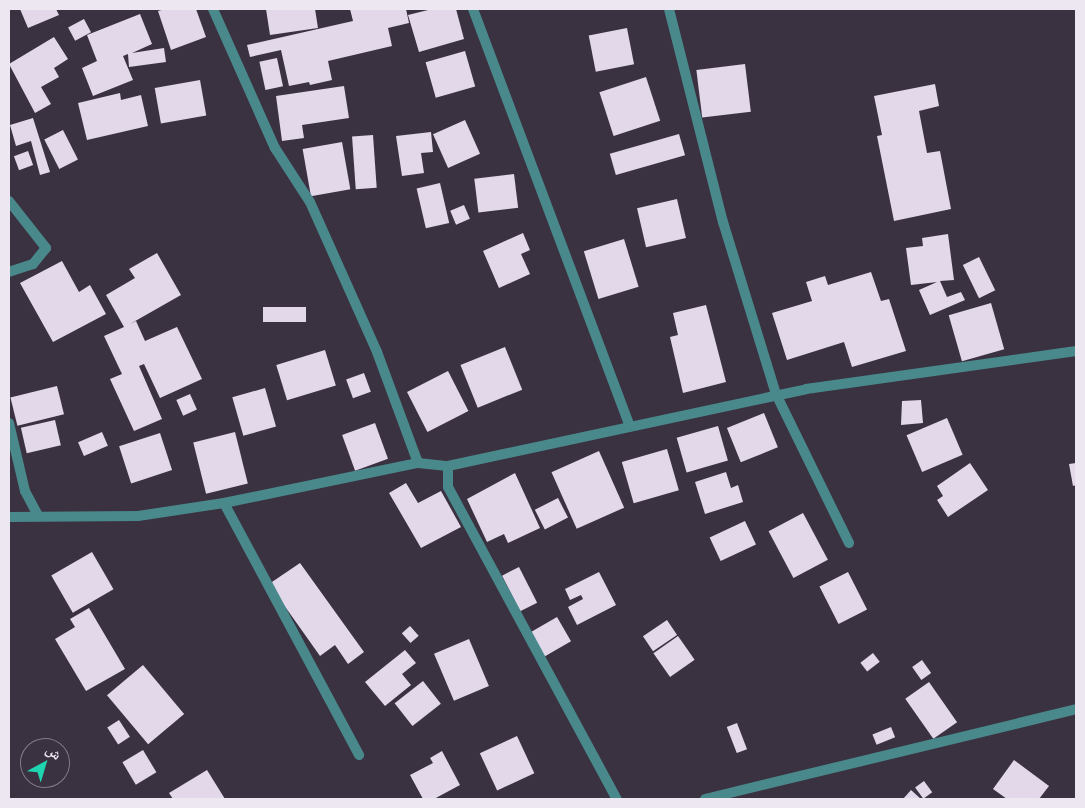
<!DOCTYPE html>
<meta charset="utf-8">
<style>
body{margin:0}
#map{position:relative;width:1085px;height:808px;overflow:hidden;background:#3b3241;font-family:"Exo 2","Noto Naskh Arabic",sans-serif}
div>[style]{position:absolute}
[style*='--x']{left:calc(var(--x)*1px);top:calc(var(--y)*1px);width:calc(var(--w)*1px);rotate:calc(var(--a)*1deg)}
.building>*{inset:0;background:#e3d7ea;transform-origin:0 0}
.minor>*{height:10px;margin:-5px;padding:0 5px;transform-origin:5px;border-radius:5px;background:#49898c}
span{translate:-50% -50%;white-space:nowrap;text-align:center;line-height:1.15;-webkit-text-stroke:5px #3b3241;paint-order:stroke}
.frame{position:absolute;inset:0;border:10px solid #ede7f1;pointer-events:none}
.north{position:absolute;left:20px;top:738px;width:50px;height:50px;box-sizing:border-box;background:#3b3241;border:1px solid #827a87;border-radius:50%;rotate:39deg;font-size:14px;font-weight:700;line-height:20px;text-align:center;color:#ede7f1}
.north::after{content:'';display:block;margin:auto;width:18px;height:22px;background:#1fd5b0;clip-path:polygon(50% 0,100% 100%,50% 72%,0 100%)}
</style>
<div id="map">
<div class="building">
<div style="clip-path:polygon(20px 9px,56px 9px,59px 15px,28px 28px)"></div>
<div style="clip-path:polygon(165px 9px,196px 9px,206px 37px,171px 50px,158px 11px)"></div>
<div style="clip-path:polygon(266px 9px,315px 9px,318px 28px,270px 35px)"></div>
<div style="clip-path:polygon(350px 9px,406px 9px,409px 23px,388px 28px,392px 46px,328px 61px,332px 80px,310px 85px,309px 82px,289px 86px,281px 50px,250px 57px,247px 45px,353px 21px)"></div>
<div style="clip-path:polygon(432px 9px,456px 9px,464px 39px,419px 52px,408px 15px)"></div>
<div style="clip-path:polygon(140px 14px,152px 44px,132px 53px,164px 48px,166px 62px,129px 67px,128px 54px,123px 56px,133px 80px,93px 96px,82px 68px,97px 61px,87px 35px)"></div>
<div style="left:84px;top:19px;width:15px;height:18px;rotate:62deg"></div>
<div style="left:627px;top:28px;width:37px;height:39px;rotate:79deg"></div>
<div style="clip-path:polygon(54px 37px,68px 59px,54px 68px,59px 77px,41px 87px,51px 104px,35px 113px,9px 64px)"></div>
<div style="left:465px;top:51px;width:37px;height:41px;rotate:74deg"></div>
<div style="left:277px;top:58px;width:29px;height:18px;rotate:78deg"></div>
<div style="left:745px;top:64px;width:48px;height:49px;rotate:83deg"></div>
<div style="left:646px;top:77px;width:46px;height:49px;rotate:72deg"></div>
<div style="left:200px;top:80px;width:36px;height:46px;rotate:80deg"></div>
<div style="clip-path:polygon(935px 84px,939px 106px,919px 111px,927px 153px,940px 151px,951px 209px,894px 221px,877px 136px,882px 135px,874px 96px)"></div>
<div style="clip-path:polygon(344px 86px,349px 118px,302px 125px,304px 138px,282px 141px,276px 96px)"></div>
<div style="clip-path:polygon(120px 93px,121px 100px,141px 95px,148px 126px,87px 140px,78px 103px)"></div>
<div style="clip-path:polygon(33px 118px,50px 172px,40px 175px,31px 141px,16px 146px,10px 125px)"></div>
<div style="left:465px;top:120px;width:37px;height:35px;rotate:66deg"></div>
<div style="left:63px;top:130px;width:33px;height:21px;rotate:63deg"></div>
<div style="clip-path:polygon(431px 132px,433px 152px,421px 153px,424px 173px,402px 176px,396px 136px)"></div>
<div style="left:679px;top:134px;width:22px;height:72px;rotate:74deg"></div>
<div style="left:373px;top:135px;width:53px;height:21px;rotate:86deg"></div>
<div style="left:342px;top:142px;width:48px;height:40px;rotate:80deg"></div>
<div style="left:28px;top:151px;width:15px;height:15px;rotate:70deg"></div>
<div style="left:514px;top:174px;width:34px;height:40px;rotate:83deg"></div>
<div style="left:440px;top:183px;width:41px;height:24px;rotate:77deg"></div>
<div style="left:677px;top:199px;width:40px;height:41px;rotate:77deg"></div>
<div style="left:464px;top:205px;width:15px;height:15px;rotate:67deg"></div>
<div style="clip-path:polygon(523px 233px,530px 250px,521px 254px,530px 274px,499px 288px,483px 251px)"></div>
<div style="clip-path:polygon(948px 234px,954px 280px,940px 281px,947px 297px,961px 292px,965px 300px,930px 315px,919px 290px,937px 282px,911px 285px,906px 248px,923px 246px,922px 238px)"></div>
<div style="left:624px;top:239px;width:50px;height:42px;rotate:73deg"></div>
<div style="clip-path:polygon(157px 253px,181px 295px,130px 324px,136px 321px,145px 341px,177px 327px,202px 379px,160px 398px,144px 364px,139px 366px,162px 419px,134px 431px,110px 379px,122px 374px,104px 336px,124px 327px,106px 295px,135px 278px,129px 269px)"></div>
<div style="left:979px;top:257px;width:37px;height:18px;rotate:64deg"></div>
<div style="clip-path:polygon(62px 261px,79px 292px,90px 285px,106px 314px,53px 342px,20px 283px)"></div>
<div style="clip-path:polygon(871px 272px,881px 301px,889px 299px,906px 351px,852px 367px,844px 342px,787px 360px,772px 313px,812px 301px,806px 282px,825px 276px,828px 285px)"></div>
<div style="left:991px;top:303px;width:48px;height:44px;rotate:74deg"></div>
<div style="clip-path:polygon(706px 305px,726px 382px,683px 393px,670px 337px,678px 335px,673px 313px)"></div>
<div style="left:263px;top:307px;width:43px;height:15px"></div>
<div style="left:505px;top:347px;width:46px;height:48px;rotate:68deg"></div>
<div style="left:325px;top:350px;width:37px;height:51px;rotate:73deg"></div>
<div style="left:448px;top:371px;width:45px;height:46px;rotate:63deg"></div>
<div style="left:364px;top:373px;width:20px;height:19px;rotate:70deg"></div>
<div style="left:57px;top:386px;width:29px;height:48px;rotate:76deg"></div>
<div style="left:265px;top:388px;width:40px;height:34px;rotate:74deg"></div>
<div style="left:190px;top:394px;width:17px;height:15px;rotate:66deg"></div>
<div style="clip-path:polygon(921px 400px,923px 423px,901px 425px,902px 401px)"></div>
<div style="left:764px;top:413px;width:37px;height:40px;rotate:68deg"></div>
<div style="left:947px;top:418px;width:40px;height:44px;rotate:67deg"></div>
<div style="left:55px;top:420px;width:26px;height:35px;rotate:77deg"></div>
<div style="left:375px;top:423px;width:38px;height:35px;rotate:70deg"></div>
<div style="left:718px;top:426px;width:36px;height:43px;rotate:74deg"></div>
<div style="left:102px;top:432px;width:15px;height:26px;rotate:67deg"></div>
<div style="left:235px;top:432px;width:53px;height:43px;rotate:76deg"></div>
<div style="left:160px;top:433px;width:39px;height:43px;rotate:72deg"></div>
<div style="left:667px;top:449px;width:43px;height:47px;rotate:74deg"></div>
<div style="left:599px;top:451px;width:62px;height:52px;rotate:66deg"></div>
<div style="clip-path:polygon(970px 463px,988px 490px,948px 517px,937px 500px,943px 496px,937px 486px)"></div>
<div style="clip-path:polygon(1076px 463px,1076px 485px,1073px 486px,1069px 464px)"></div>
<div style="clip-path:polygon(726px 472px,731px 488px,738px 485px,743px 502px,705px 514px,695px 482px)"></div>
<div style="clip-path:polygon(515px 473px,540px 528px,508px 543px,504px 534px,487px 542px,467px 499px)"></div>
<div style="clip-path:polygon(406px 483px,418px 503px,441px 491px,461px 527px,421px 548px,389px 493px)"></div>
<div style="left:558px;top:498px;width:22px;height:26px;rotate:63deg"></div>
<div style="left:803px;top:513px;width:53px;height:39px;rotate:62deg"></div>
<div style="left:745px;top:521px;width:26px;height:39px;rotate:65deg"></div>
<div style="left:92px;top:552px;width:43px;height:47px;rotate:60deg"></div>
<div style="clip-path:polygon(300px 563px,364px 652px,348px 664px,335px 645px,320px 656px,269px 584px)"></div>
<div style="left:519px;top:567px;width:40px;height:19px;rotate:63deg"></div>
<div style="clip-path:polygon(599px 572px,616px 605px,577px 625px,568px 607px,583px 599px,581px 595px,570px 600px,565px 589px)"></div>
<div style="left:848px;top:572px;width:42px;height:32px;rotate:63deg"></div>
<div style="clip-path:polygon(89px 608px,125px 669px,86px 691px,55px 639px,75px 627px,70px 619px)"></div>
<div style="left:557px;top:617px;width:28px;height:31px;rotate:60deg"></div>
<div style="left:667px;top:620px;width:18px;height:29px;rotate:56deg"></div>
<div style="left:410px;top:626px;width:13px;height:11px;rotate:48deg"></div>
<div style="left:678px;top:636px;width:29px;height:30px;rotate:55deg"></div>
<div style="left:469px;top:639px;width:51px;height:38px;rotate:67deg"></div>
<div style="clip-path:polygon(405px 650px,416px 663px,402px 674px,411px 685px,385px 706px,365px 682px)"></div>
<div style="left:873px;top:653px;width:11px;height:16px;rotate:52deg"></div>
<div style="left:922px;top:660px;width:16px;height:12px;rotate:55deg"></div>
<div style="left:143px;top:665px;width:64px;height:47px;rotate:50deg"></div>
<div style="left:423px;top:681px;width:29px;height:36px;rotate:52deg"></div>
<div style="left:929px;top:682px;width:49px;height:29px;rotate:55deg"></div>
<div style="left:119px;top:720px;width:20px;height:14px;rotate:57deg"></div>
<div style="left:737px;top:723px;width:28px;height:11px;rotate:69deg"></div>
<div style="left:891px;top:727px;width:11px;height:20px;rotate:68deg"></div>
<div style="left:517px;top:736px;width:41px;height:41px;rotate:65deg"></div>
<div style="left:143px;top:750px;width:26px;height:24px;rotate:59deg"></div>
<div style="clip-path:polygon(442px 751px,460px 785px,434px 799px,423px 799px,410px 775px,433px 763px,430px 758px)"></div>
<div style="clip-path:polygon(1014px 760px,1049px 786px,1039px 799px,1007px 799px,993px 789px)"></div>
<div style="clip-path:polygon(207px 770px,225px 799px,173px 799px,169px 793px)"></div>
<div style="left:924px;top:781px;width:14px;height:11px;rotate:54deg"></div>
<div style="clip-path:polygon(911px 790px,921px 799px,903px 799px)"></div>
</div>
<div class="minor">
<div style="--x:213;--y:9;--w:152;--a:66"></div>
<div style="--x:275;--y:148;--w:64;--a:57.1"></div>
<div style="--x:310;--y:202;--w:164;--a:65.9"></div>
<div style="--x:377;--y:352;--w:118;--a:69.7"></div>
<div style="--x:473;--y:9;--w:446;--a:69.4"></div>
<div style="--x:669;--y:9;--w:220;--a:75.8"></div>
<div style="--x:723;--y:222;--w:180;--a:72.9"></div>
<div style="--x:776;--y:394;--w:166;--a:63.9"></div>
<div style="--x:9;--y:201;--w:60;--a:51.8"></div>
<div style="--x:46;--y:248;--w:21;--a:129"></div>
<div style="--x:33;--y:264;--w:25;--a:162"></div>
<div style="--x:9;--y:423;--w:70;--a:76.8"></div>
<div style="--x:25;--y:491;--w:26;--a:62"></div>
<div style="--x:448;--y:466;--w:21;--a:90"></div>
<div style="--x:448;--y:487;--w:355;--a:61.6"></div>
<div style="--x:224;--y:503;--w:286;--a:61.8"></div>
<div style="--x:9;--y:517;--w:129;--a:-0.4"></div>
<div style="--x:138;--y:516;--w:87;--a:-8.6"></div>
<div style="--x:224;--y:503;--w:198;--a:-11.7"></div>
<div style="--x:418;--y:463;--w:30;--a:6"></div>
<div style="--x:448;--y:466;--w:366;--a:-12.1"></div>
<div style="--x:806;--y:389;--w:273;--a:-8"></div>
<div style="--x:705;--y:799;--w:382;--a:-13.6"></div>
</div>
<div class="frame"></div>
<div class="north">ش</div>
</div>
